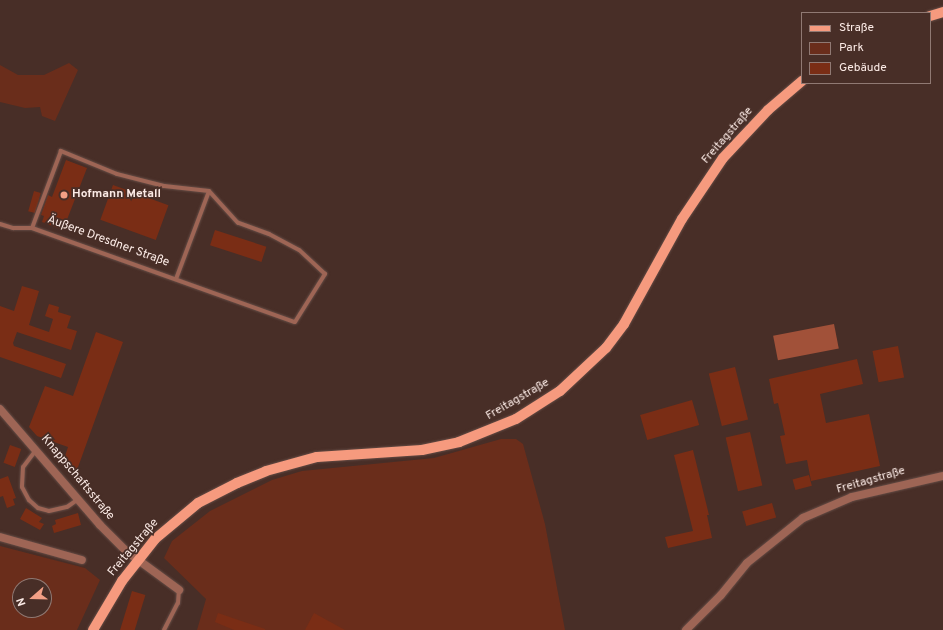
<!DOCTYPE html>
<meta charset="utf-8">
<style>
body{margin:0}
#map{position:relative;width:943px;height:630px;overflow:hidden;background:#482e27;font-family:Overpass,sans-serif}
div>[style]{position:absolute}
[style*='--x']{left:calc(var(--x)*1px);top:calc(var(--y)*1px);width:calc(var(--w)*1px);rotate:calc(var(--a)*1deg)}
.green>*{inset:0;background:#6a2d1b}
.water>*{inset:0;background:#a15139;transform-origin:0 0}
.building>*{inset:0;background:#7a2d15;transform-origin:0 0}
.roads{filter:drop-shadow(0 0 1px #654c45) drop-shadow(0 0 1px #654c45)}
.lane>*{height:4px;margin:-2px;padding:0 2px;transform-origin:2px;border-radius:2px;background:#9e6555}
.street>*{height:8px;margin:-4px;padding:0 4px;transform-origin:4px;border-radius:4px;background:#9e6555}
.primary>*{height:10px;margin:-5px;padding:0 5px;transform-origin:5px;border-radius:5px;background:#f69a7e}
.dots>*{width:11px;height:11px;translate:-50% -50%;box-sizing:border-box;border:2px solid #482e27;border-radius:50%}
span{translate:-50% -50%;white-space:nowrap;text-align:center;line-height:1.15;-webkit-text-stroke:3.5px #482e27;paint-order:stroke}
.street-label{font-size:12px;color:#fbeae5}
.poi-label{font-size:12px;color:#fbeae5;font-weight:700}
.left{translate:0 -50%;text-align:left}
.legend{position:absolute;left:801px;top:12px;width:130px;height:72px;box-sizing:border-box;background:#482e27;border:1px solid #907973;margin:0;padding:5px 7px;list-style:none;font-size:12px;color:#fbeae5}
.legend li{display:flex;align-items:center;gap:8px;height:20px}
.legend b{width:20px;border:1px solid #907973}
.north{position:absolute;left:12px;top:578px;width:40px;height:40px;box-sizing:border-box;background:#482e27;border:1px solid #907973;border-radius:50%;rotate:250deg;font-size:11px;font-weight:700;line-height:16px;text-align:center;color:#fbeae5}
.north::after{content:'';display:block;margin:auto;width:14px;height:18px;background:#f39f85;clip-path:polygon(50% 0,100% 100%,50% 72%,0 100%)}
</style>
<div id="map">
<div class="green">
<div style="clip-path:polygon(69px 63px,78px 70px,55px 121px,42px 116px,40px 107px,25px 108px,0 102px,0 65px,18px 75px,44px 75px)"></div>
<div style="clip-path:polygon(501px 439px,516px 439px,523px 444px,545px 524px,565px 630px,197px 630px,206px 599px,164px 558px,172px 541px,210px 511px,272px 480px,302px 471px,434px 458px)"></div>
<div style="clip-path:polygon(evenodd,0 546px,85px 568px,100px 580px,77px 630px,0 630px,0 546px,20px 586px,44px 586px,44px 610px,20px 610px,20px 586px)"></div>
</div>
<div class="water">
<div style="left:834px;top:324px;width:25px;height:62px;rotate:79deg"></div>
</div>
<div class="building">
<div style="clip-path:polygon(66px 160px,87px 168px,63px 230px,42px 222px,44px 216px,41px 215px,48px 195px,52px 197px)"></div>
<div style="left:113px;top:185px;width:59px;height:37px;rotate:20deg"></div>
<div style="left:34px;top:191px;width:7px;height:21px;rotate:16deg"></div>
<div style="left:215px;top:230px;width:54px;height:16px;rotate:18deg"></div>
<div style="clip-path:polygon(22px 286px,39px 291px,29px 325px,49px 332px,53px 319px,45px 316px,49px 304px,59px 307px,58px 312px,71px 316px,67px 328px,77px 331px,71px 350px,17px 332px,13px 343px,14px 346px,66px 364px,61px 378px,0 357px,0 306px,14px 311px)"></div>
<div style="clip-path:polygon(96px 332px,123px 342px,77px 470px,62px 465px,68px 447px,37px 436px,29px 427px,45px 386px,73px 396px)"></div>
<div style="left:898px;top:346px;width:32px;height:26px;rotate:79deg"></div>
<div style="clip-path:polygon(857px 359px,863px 384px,820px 394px,826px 423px,869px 414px,880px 466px,811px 481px,807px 460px,786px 464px,780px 436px,785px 435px,778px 403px,774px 404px,769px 379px)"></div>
<div style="left:735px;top:367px;width:54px;height:27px;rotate:76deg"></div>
<div style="left:692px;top:400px;width:26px;height:54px;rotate:74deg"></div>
<div style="left:750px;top:432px;width:55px;height:25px;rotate:77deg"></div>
<div style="left:10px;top:445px;width:12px;height:19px;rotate:20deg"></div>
<div style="clip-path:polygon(693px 450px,709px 515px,707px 515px,712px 538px,668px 548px,665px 537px,693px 531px,674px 455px)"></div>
<div style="left:809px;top:475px;width:11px;height:17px;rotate:75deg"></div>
<div style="clip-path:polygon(8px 476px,16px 498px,13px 499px,15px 505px,7px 508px,3px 496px,0 497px,0 479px)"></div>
<div style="left:772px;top:503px;width:15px;height:31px;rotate:74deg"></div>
<div style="clip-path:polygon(26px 508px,42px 518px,39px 522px,44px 524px,40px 530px,20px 519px)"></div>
<div style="clip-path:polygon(78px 513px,81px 525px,54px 533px,52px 526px,56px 524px,55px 520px)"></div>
<div style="left:132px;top:591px;width:14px;height:41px;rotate:17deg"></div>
<div style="clip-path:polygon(218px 613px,265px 629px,265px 630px,234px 630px,215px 622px)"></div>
<div style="clip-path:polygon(314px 613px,345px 630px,305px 630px)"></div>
</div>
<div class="roads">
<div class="lane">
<div style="--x:0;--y:224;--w:14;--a:17"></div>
<div style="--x:13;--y:228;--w:19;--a:0"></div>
<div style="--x:32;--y:228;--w:279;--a:19.7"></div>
<div style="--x:295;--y:322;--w:57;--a:-58"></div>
<div style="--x:325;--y:274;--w:35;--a:-137"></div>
<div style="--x:299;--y:250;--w:34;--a:-152"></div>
<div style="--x:269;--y:234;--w:33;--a:-160"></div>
<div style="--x:238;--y:223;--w:43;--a:-132.2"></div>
<div style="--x:209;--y:191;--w:45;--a:-173.7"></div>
<div style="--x:164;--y:186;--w:49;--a:-165.7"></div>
<div style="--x:117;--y:174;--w:61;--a:-157.7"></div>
<div style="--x:61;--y:151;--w:82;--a:110.6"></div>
<div style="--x:176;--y:279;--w:94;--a:-69.4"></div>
<div style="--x:36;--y:450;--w:21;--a:127"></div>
<div style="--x:23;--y:467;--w:20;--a:93"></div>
<div style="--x:22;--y:487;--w:15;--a:62"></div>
<div style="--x:29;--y:500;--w:12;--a:42"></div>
<div style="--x:38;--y:508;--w:11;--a:15"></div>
<div style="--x:49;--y:511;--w:18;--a:-13"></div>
<div style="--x:67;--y:507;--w:12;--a:-35"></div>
<div style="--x:164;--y:630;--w:30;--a:-63"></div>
<div style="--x:178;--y:603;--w:13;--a:-86"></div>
</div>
<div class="street">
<div style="--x:0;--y:409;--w:153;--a:49.2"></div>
<div style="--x:100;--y:525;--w:37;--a:45"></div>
<div style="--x:126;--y:551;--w:66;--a:36.3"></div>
<div style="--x:0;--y:537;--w:85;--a:15.7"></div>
<div style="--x:686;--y:630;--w:49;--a:-45"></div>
<div style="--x:721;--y:595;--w:41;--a:-50.9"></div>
<div style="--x:747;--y:563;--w:72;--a:-38.8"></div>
<div style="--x:803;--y:518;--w:53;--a:-23.2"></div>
<div style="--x:852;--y:497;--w:93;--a:-13"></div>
</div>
<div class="primary">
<div style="--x:930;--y:16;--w:14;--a:-17"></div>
<div style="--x:93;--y:630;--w:57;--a:-59.4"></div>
<div style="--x:122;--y:581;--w:53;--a:-51.8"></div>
<div style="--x:155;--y:539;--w:56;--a:-39.9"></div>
<div style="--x:198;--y:503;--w:44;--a:-27.1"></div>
<div style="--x:237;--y:483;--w:31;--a:-22"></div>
<div style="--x:266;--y:471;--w:53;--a:-15.4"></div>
<div style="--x:317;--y:457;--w:105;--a:-3.8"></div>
<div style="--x:422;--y:450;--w:38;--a:-12"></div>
<div style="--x:459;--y:442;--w:61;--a:-22"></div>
<div style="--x:516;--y:419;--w:52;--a:-32.5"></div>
<div style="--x:560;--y:391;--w:63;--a:-43.1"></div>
<div style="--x:606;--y:348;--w:30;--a:-53"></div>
<div style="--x:624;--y:324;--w:120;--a:-61.1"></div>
<div style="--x:682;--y:219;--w:73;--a:-56.1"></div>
<div style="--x:723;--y:158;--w:66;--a:-46.8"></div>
<div style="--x:768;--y:110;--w:45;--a:-40.5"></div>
</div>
</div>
<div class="dots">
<div style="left:64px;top:195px;background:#f39f85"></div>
</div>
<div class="street-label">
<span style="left:728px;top:136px;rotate:-49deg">Freitagstraße</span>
<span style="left:108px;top:242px;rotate:20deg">Äußere Dresdner Straße</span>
<span style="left:518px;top:400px;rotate:-30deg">Freitagstraße</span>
<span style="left:77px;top:478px;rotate:50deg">Knappschaftsstraße</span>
<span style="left:871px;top:481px;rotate:-16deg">Freitagstraße</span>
<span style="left:134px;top:548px;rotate:-50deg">Freitagstraße</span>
</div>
<div class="poi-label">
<span class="left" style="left:72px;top:195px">Hofmann Metall</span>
</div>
<ul class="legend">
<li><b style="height:5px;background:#f69a7e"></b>Straße</li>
<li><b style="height:11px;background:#6a2d1b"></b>Park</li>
<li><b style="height:11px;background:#7a2d15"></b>Gebäude</li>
</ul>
<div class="north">N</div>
</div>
